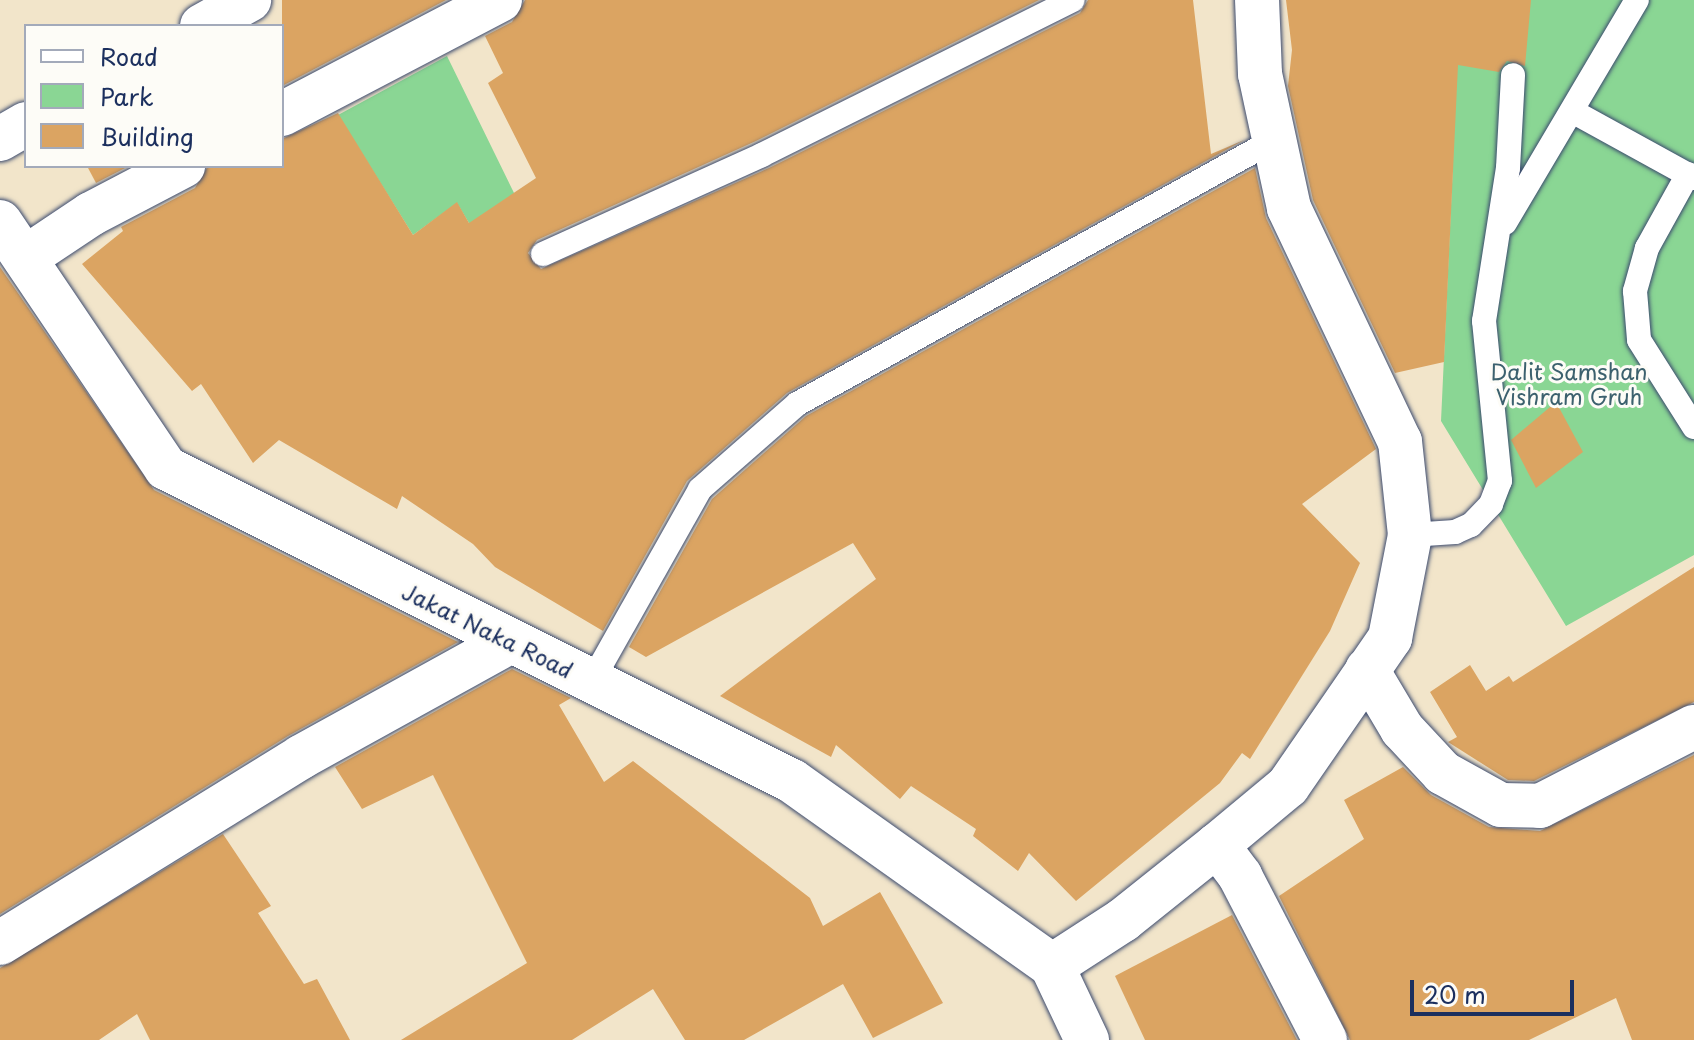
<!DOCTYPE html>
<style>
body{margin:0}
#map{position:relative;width:1694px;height:1040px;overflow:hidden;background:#f2e5ca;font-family:"Playpen Sans",sans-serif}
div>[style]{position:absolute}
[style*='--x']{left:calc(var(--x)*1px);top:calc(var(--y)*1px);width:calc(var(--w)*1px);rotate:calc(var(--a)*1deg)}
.green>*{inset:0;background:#8ad694}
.building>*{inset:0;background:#dba462}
.roads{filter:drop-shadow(0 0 2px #3b4a6e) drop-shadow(0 0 2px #3b4a6e)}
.service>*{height:24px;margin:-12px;padding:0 12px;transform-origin:12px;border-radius:12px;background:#fff}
.minor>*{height:44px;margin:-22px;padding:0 22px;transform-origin:22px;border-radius:22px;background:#fff}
.tertiary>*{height:44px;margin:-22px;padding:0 22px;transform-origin:22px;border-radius:22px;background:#fff}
.secondary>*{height:44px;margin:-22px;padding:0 22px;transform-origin:22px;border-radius:22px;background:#fff}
span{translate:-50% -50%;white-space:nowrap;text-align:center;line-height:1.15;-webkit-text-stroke:6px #fdfcf7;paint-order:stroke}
.park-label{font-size:22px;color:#3c616e}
.street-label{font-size:22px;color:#1b2f5e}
.legend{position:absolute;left:24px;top:24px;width:260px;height:144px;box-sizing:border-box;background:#fdfcf7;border:2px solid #a3aaba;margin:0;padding:10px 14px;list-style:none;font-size:24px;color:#1b2f5e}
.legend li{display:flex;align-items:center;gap:16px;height:40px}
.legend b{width:40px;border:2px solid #a3aaba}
.scale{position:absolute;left:1410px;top:980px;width:164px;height:36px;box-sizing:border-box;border:4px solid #1b2f5e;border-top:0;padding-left:10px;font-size:24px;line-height:28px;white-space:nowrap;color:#1b2f5e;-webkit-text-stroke:6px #fdfcf7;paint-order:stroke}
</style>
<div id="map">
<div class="green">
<div style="clip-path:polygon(1454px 0,1694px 0,1694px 555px,1566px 626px,1441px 421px,1453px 163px)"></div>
<div style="clip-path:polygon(447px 56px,515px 195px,472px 228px,457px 203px,413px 235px,338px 115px)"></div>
</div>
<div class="building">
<div style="clip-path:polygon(282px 0,446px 0,282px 86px)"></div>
<div style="clip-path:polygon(525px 0,1039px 0,756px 141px,537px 240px,528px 253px,541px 269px,769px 168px,1080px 13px,1088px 0,1193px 0,1211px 154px,1244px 140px,787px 393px,687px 481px,603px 631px,495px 567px,473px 544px,402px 496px,397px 509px,279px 440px,253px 463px,201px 384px,192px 391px,82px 264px,123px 231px,121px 227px,195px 188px,208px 166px,282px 166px,282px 139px,338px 113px,413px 235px,457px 202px,469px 223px,536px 178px,488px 83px,503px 73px,485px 36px,512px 22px)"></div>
<div style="clip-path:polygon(1286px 0,1531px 0,1525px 66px,1507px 61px,1499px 72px,1458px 65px,1444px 362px,1395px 373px,1313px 200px,1288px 86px,1292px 50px)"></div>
<div style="clip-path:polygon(87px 166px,129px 166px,96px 183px)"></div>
<div style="clip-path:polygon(1255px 168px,1266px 218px,1376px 449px,1302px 504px,1360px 563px,1330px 631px,1250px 759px,1242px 753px,1220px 783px,1076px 901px,1029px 853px,1018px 871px,973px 836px,976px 829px,911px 786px,900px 799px,836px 745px,831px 757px,720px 696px,876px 579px,853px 543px,646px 657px,629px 647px,712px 499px,806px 416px)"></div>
<div style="clip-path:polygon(0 267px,154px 490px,458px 642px,288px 736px,0 914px)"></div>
<div style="clip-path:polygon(1556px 402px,1583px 452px,1536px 488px,1511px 440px)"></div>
<div style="clip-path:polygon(1694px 567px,1694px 702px,1534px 781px,1508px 780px,1448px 742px,1457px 737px,1430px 692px,1470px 665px,1486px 691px,1509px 676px,1513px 682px)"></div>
<div style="clip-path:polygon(512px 669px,571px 698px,559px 705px,604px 782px,633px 761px,810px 898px,823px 926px,880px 892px,943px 1003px,873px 1038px,843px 984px,744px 1040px,685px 1040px,653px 989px,572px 1040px,401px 1040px,527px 963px,433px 775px,362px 809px,335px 767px)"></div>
<div style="clip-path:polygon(1694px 755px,1694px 1040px,1632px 1040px,1616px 998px,1529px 1040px,1350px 1040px,1279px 896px,1364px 839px,1344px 800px,1403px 767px,1431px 795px,1489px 827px,1540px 831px)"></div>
<div style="clip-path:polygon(223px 834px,271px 906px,258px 913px,304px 984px,317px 979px,350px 1040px,150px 1040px,137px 1014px,99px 1040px,0 1040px,0 968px)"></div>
<div style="clip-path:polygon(1232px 915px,1297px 1040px,1145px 1040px,1115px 976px)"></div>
</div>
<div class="roads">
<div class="service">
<div style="--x:1572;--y:111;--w:139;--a:28.8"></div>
<div style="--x:1688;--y:174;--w:85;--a:119"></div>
<div style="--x:1647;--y:248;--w:45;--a:105.6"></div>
<div style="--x:1635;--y:291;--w:49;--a:85.3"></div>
<div style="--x:1639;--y:340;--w:103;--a:57.7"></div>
<div style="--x:1505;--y:223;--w:259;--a:-59.4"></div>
<div style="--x:543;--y:254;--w:240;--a:-24.3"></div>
<div style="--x:762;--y:155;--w:347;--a:-26.5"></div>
<div style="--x:1410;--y:535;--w:45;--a:-3.8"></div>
<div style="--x:1455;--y:532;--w:17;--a:-24"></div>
<div style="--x:1471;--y:525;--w:29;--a:-46"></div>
<div style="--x:1491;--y:504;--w:25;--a:-69"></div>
<div style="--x:1500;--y:481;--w:161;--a:-95.7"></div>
<div style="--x:1484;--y:321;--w:155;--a:-81.1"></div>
<div style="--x:1508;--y:168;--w:93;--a:-86.9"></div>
<div style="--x:592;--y:681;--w:220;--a:-60.6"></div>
<div style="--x:700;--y:489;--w:129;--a:-41.2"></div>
<div style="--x:797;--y:404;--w:545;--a:-28.96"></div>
</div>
<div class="minor">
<div style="--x:1367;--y:670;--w:69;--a:59.3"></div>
<div style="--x:1402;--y:729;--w:60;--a:47"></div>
<div style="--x:1443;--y:773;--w:66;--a:28.9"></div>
<div style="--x:1501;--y:805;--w:39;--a:1"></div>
<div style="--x:1540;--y:806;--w:173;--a:-27.2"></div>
<div style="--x:0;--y:943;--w:354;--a:-31.7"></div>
<div style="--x:301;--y:757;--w:238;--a:-28.9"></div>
</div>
<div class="tertiary">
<div style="--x:202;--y:26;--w:54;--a:-29"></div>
<div style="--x:282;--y:114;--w:246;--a:-27.6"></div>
<div style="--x:0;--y:139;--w:30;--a:-30"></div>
<div style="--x:25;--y:258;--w:79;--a:-33.7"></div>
<div style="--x:91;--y:214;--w:104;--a:-27.6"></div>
<div style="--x:1217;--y:845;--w:92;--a:-39.7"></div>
<div style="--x:1288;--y:786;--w:180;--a:-55.4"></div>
<div style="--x:1390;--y:638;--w:105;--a:-79"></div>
<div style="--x:1410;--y:535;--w:94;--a:-96.1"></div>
<div style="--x:1400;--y:442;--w:259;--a:-115.4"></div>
<div style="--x:1289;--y:208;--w:137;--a:-102.2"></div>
<div style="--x:1260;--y:74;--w:74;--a:-92.3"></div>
</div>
<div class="secondary">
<div style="--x:0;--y:222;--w:297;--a:56"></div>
<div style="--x:166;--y:468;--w:700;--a:26.57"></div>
<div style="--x:792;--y:781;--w:319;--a:35.4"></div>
<div style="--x:1052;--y:966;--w:82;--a:64.7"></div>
<div style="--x:1052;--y:966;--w:85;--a:-32.9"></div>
<div style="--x:1123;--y:920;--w:120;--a:-38.6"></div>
<div style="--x:1217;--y:845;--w:39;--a:53"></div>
<div style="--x:1240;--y:876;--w:185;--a:62.6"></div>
</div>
</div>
<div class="park-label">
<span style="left:1569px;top:383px">Dalit Samshan<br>Vishram Gruh</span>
</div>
<div class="street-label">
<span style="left:488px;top:630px;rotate:26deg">Jakat Naka Road</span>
</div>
<ul class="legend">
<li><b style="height:10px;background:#fff"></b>Road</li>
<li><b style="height:22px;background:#8ad694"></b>Park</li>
<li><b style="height:22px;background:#dba462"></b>Building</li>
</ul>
<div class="scale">20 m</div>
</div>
